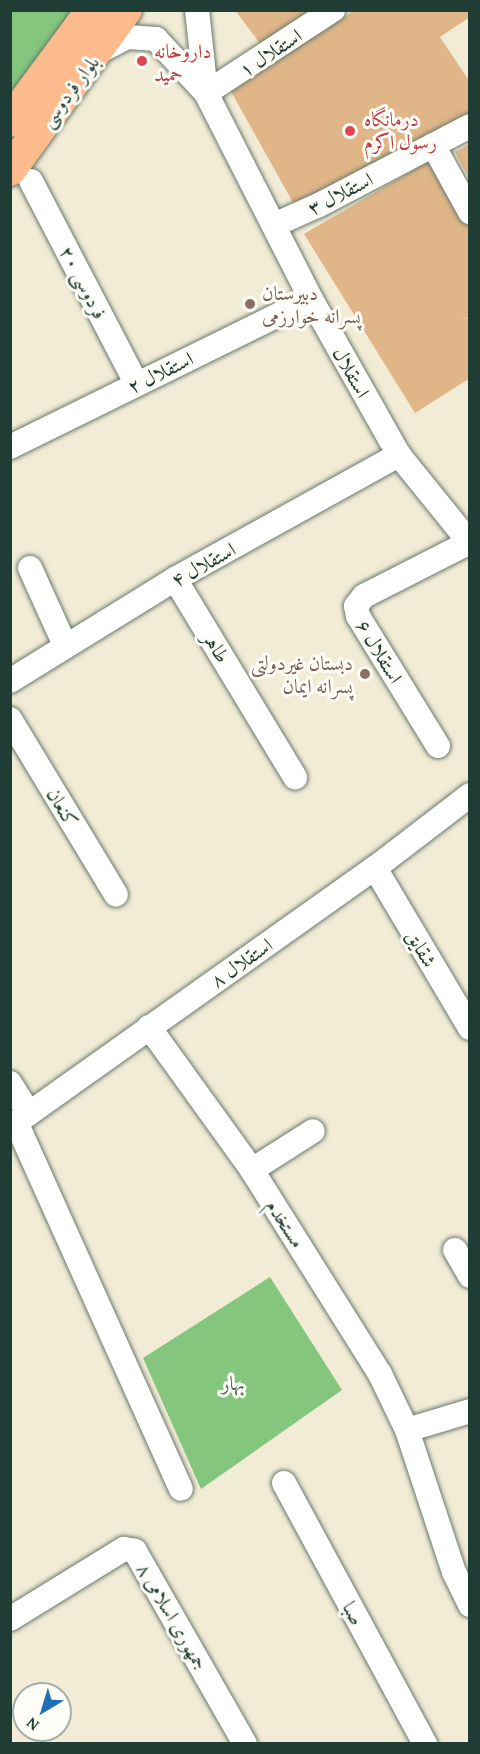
<!DOCTYPE html>
<meta charset="utf-8">
<style>
body{margin:0}
#map{position:relative;width:480px;height:1754px;overflow:hidden;background:#f2ecd6;font-family:"Gentium Book Plus",Amiri,serif}
div>[style]{position:absolute}
[style*='--x']{left:calc(var(--x)*1px);top:calc(var(--y)*1px);width:calc(var(--w)*1px);rotate:calc(var(--a)*1deg)}
.green>*{inset:0;background:#84c67e}
.building>*{inset:0;background:#e0b688}
.roads{filter:drop-shadow(0 0 2px #697a6d) drop-shadow(0 0 2px #697a6d)}
.minor>*{height:24px;margin:-12px;padding:0 12px;transform-origin:12px;border-radius:12px;background:#fff}
.major>*{height:32px;margin:-16px;padding:0 16px;transform-origin:16px;border-radius:16px;background:#fbbb8d}
.dots>*{width:16px;height:16px;translate:-50% -50%;box-sizing:border-box;border:3px solid #fdfcf7;border-radius:50%}
span{translate:-50% -50%;white-space:nowrap;text-align:center;line-height:1.15;-webkit-text-stroke:6px #fdfcf7;paint-order:stroke}
.health-label{font-size:20px;color:#be3a42}
.left{translate:0 -50%;text-align:left}
.street-label{font-size:20px;color:#1f3d34}
.education-label{font-size:20px;color:#785e54}
.right{translate:-100% -50%;text-align:right}
.park-label{font-size:20px;color:#385f46}
.frame{position:absolute;inset:0;border:12px solid #1f3d34;pointer-events:none}
.north{position:absolute;left:12px;top:1682px;width:60px;height:60px;box-sizing:border-box;background:#fdfcf7;border:2px solid #a4b0a9;border-radius:50%;rotate:218deg;font-size:16px;font-weight:700;line-height:24px;text-align:center;color:#1f3d34}
.north::after{content:'';display:block;margin:auto;width:21px;height:27px;background:#1f6fb2;clip-path:polygon(50% 0,100% 100%,50% 72%,0 100%)}
</style>
<div id="map">
<div class="green">
<div style="clip-path:polygon(11px 11px,75px 11px,11px 101px)"></div>
<div style="clip-path:polygon(270px 1277px,342px 1390px,201px 1489px,143px 1358px)"></div>
</div>
<div class="building">
<div style="clip-path:polygon(235px 10px,327px 10px,264px 49px)"></div>
<div style="clip-path:polygon(355px 10px,470px 10px,470px 17px,440px 37px,470px 82px,470px 113px,296px 208px,229px 88px)"></div>
<div style="clip-path:polygon(470px 144px,470px 180px,455px 152px)"></div>
<div style="clip-path:polygon(429px 161px,470px 228px,470px 316px,462px 320px,470px 317px,470px 383px,467px 380px,415px 413px,304px 234px)"></div>
</div>
<div class="roads">
<div class="minor">
<div style="--x:197;--y:10;--w:83;--a:83.8"></div>
<div style="--x:98;--y:52;--w:34;--a:-27"></div>
<div style="--x:128;--y:37;--w:28;--a:4"></div>
<div style="--x:156;--y:39;--w:74;--a:47.2"></div>
<div style="--x:206;--y:93;--w:231;--a:63"></div>
<div style="--x:311;--y:299;--w:179;--a:60.6"></div>
<div style="--x:399;--y:455;--w:113;--a:51.1"></div>
<div style="--x:206;--y:93;--w:152;--a:-33.2"></div>
<div style="--x:433;--y:145;--w:77;--a:61.1"></div>
<div style="--x:31;--y:181;--w:228;--a:62.5"></div>
<div style="--x:274;--y:225;--w:49;--a:-24"></div>
<div style="--x:319;--y:205;--w:170;--a:-27.6"></div>
<div style="--x:10;--y:447;--w:335;--a:-26.2"></div>
<div style="--x:30;--y:568;--w:85;--a:65.6"></div>
<div style="--x:175;--y:579;--w:232;--a:58.8"></div>
<div style="--x:10;--y:681;--w:194;--a:-31.7"></div>
<div style="--x:175;--y:579;--w:256;--a:-29"></div>
<div style="--x:10;--y:719;--w:205;--a:58.9"></div>
<div style="--x:438;--y:746;--w:153;--a:-121.6"></div>
<div style="--x:358;--y:616;--w:10;--a:-101"></div>
<div style="--x:356;--y:606;--w:13;--a:-51"></div>
<div style="--x:364;--y:596;--w:119;--a:-27"></div>
<div style="--x:375;--y:868;--w:186;--a:59.3"></div>
<div style="--x:149;--y:1027;--w:176;--a:54.2"></div>
<div style="--x:252;--y:1170;--w:241;--a:57.9"></div>
<div style="--x:380;--y:1374;--w:62;--a:64.3"></div>
<div style="--x:407;--y:1430;--w:150;--a:71.7"></div>
<div style="--x:454;--y:1572;--w:37;--a:64"></div>
<div style="--x:10;--y:1083;--w:36;--a:58"></div>
<div style="--x:16;--y:1122;--w:402;--a:65.8"></div>
<div style="--x:10;--y:1127;--w:448;--a:-35.4"></div>
<div style="--x:375;--y:868;--w:120;--a:-37.5"></div>
<div style="--x:252;--y:1170;--w:72;--a:-32.6"></div>
<div style="--x:455;--y:1250;--w:30;--a:60"></div>
<div style="--x:407;--y:1430;--w:66;--a:-16.8"></div>
<div style="--x:284;--y:1483;--w:297;--a:61.6"></div>
<div style="--x:10;--y:1619;--w:134;--a:-31.6"></div>
<div style="--x:124;--y:1549;--w:11;--a:10"></div>
<div style="--x:135;--y:1551;--w:222;--a:60.3"></div>
</div>
<div class="major">
<div style="--x:10;--y:121;--w:138;--a:-53.5"></div>
<div style="--x:10;--y:170;--w:198;--a:-54.1"></div>
</div>
</div>
<div class="dots">
<div style="left:142px;top:61px;background:#e0444e"></div>
<div style="left:350px;top:131px;background:#e0444e"></div>
<div style="left:250px;top:304px;background:#8d6e63"></div>
<div style="left:365px;top:674px;background:#8d6e63"></div>
</div>
<div class="health-label">
<span class="left" style="left:154px;top:62px">داروخانه<br>حمید</span>
<span class="left" style="left:364px;top:130px">درمانگاه<br>رسول اکرم</span>
</div>
<div class="street-label">
<span style="left:270px;top:52px;rotate:-33deg">استقلال ۱</span>
<span style="left:69px;top:91px;rotate:-53deg">بلوار فردوسی</span>
<span style="left:340px;top:193px;rotate:-27deg">استقلال ۳</span>
<span style="left:84px;top:282px;rotate:63deg">فردوسی ۲۰</span>
<span style="left:160px;top:372px;rotate:-26deg">استقلال ۲</span>
<span style="left:352px;top:372px;rotate:61deg">استقلال</span>
<span style="left:203px;top:564px;rotate:-29deg">استقلال ۴</span>
<span style="left:217px;top:647px;rotate:59deg">طاهر</span>
<span style="left:380px;top:651px;rotate:59deg">استقلال ۶</span>
<span style="left:63px;top:807px;rotate:59deg">کنعان</span>
<span style="left:422px;top:948px;rotate:60deg">شقایق</span>
<span style="left:241px;top:962px;rotate:-35deg">استقلال ۸</span>
<span style="left:286px;top:1223px;rotate:57deg">مستخدم</span>
<span style="left:354px;top:1613px;rotate:62deg">صبا</span>
<span style="left:173px;top:1616px;rotate:60deg">جمهوری اسلامی ۸</span>
</div>
<div class="education-label">
<span class="left" style="left:262px;top:304px">دبیرستان<br>پسرانه خوارزمی</span>
<span class="right" style="left:353px;top:674px">دبستان غیردولتی<br>پسرانه ایمان</span>
</div>
<div class="park-label">
<span style="left:233px;top:1382px">بهار</span>
</div>
<div class="frame"></div>
<div class="north">N</div>
</div>
